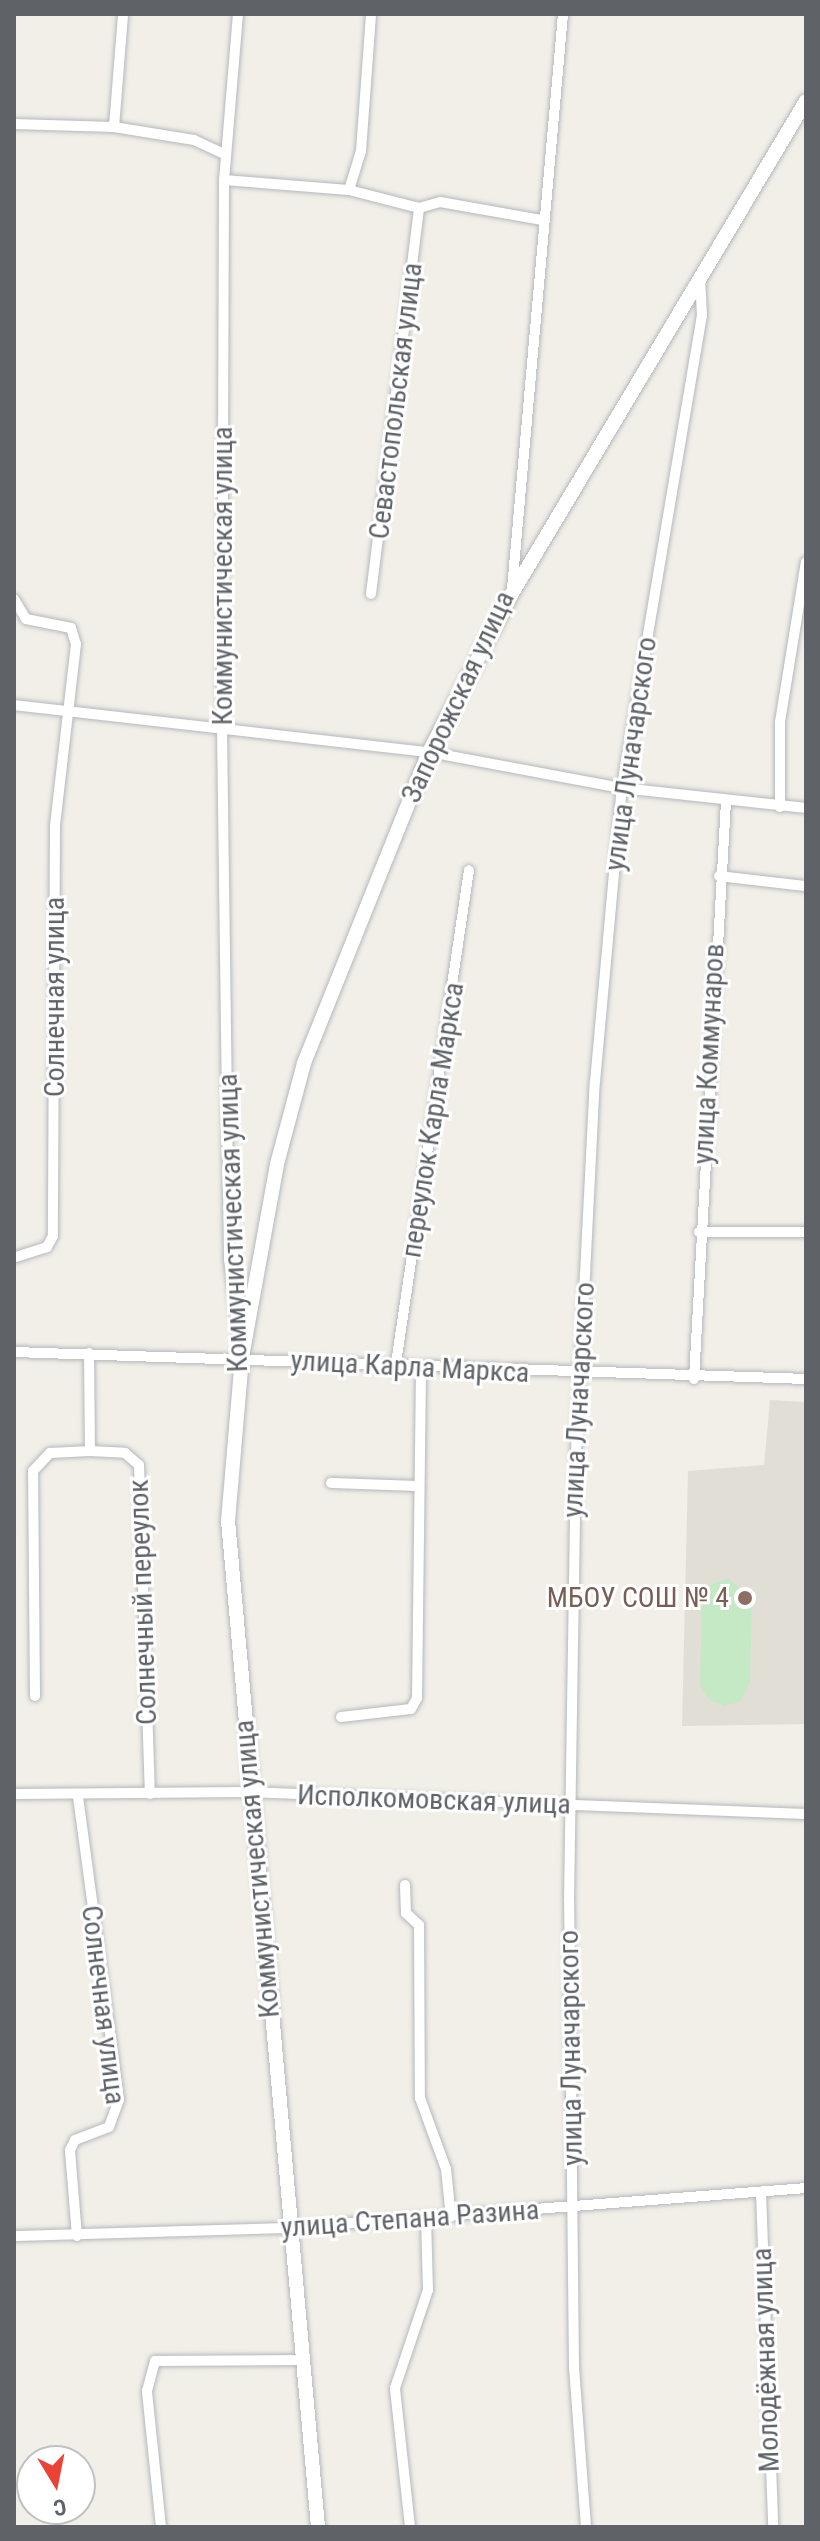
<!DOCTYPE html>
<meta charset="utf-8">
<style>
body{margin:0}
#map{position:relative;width:820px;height:2541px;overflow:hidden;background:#f1efe8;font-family:"Roboto Condensed",sans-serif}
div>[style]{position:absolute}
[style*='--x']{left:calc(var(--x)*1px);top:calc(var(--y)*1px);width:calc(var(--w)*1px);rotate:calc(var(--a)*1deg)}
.education>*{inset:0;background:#e1ded6}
.green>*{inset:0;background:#c5e8c5}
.roads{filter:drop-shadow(0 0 2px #b5b8bc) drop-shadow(0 0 2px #b5b8bc)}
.street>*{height:10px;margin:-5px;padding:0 5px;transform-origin:5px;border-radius:5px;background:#fff}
.secondary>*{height:14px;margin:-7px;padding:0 7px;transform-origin:7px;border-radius:7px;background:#fff}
.dots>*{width:22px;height:22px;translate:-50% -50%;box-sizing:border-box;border:4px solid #fff;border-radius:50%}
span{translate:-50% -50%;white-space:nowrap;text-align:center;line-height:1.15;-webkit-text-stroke:6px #fff;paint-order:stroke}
.street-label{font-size:28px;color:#5f6368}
.education-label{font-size:28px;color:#785e54}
.right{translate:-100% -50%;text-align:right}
.frame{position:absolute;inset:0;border:16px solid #5f6368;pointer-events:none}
.north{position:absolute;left:16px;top:2445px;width:80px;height:80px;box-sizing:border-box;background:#fff;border:2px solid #bfc1c3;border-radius:50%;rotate:170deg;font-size:22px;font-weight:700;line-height:32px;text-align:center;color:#5f6368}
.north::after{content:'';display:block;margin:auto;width:28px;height:36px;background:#ea4335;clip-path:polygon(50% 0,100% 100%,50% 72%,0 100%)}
</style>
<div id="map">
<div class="education">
<div style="clip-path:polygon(770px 1400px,806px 1402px,806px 1724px,682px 1726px,688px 1471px,764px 1465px)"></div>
</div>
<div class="green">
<div style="clip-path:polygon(729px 1579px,752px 1599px,750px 1683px,741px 1701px,725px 1706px,708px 1699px,700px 1685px,702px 1602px,712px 1584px)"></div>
</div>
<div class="roads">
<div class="street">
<div style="--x:238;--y:14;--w:167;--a:94.8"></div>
<div style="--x:224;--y:180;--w:548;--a:90.21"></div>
<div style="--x:222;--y:728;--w:531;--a:89.24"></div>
<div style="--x:229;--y:1259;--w:93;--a:82.6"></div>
<div style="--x:14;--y:124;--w:100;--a:1.7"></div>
<div style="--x:114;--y:127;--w:81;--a:9.2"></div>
<div style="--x:194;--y:140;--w:35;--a:25"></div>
<div style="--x:114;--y:127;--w:113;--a:-85.4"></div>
<div style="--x:224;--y:180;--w:125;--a:4.6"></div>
<div style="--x:349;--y:190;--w:72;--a:14.4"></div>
<div style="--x:419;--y:208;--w:22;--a:-16"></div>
<div style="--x:440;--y:202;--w:104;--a:10"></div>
<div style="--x:349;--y:190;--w:41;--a:-72.9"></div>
<div style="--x:361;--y:151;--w:137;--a:-85.8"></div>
<div style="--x:512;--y:589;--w:577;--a:-84.93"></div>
<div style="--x:371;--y:594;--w:389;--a:-82.9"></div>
<div style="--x:14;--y:599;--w:23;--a:59"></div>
<div style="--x:26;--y:619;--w:46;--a:11.3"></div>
<div style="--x:71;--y:628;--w:17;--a:73"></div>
<div style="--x:76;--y:644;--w:183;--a:96.6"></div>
<div style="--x:55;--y:826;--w:410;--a:90.3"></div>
<div style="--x:53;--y:1236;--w:13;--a:119"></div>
<div style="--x:47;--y:1247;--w:35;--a:162"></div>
<div style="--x:14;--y:705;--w:418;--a:6.5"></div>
<div style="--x:429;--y:752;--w:196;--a:10.6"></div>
<div style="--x:622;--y:788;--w:185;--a:6.2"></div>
<div style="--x:780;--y:807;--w:85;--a:-90"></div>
<div style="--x:780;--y:722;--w:162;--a:-80.8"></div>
<div style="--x:719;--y:876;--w:88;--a:6.6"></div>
<div style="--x:699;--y:1232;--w:107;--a:0"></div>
<div style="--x:14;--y:1352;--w:792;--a:1.95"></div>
<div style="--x:395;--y:1370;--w:505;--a:-81.58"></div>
<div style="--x:694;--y:1379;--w:578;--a:-86.83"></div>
<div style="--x:90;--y:1451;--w:35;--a:3"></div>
<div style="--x:125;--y:1453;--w:18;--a:41"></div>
<div style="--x:139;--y:1465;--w:329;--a:88.1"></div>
<div style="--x:331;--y:1483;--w:88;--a:2"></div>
<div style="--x:35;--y:1696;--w:225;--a:-90.5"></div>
<div style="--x:33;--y:1471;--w:25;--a:-47"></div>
<div style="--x:50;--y:1453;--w:40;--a:-2.9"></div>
<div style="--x:90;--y:1451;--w:98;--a:-90.6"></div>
<div style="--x:341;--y:1717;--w:70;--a:-6.5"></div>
<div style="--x:411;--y:1709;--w:13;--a:-61"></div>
<div style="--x:417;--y:1698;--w:328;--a:-89.3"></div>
<div style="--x:14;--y:1794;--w:234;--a:-0.5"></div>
<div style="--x:248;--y:1792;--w:558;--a:2.26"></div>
<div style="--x:405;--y:1885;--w:28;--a:88"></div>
<div style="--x:406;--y:1913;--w:18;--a:43"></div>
<div style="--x:419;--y:1925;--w:173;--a:89.7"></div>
<div style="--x:420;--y:2098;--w:76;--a:69.9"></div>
<div style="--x:446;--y:2169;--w:48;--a:84.1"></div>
<div style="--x:761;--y:2192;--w:335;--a:87.9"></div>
<div style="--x:14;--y:2236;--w:276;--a:-1.7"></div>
<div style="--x:290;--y:2228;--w:518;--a:-4.43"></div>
<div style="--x:77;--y:2236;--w:86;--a:-94.7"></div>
<div style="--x:70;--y:2150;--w:11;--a:-63"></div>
<div style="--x:75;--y:2140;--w:36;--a:-21"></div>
<div style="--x:109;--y:2127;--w:29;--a:-70"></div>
<div style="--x:119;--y:2100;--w:308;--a:-97.7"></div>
<div style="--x:161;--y:2527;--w:137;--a:-95.9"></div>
<div style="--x:147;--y:2391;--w:31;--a:-75"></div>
<div style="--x:155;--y:2361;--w:147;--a:-0.4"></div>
<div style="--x:410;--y:2527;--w:140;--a:-96.2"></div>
<div style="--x:395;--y:2388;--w:103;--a:-71.4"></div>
<div style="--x:428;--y:2290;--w:71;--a:-91.6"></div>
<div style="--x:586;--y:2527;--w:160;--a:-94.3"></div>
<div style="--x:574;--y:2367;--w:467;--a:-90.6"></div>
<div style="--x:569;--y:1900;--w:448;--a:-89.1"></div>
<div style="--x:576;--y:1452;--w:370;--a:-87.1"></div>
<div style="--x:595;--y:1082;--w:295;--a:-84.8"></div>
<div style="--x:622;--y:788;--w:479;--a:-80.4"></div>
<div style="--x:702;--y:316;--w:35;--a:-93"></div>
</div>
<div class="secondary">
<div style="--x:318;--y:2527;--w:1010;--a:-95.11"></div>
<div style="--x:228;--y:1521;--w:165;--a:-85.1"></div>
<div style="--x:242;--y:1357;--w:196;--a:-79.7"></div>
<div style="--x:277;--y:1164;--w:105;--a:-75"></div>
<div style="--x:304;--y:1063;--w:335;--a:-68.1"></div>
<div style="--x:429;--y:752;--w:177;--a:-62.4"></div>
<div style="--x:511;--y:595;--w:575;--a:-59.16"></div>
</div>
</div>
<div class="dots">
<div style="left:745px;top:1598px;background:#8d6e63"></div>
</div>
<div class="street-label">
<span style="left:396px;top:401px;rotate:-83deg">Севастопольская улица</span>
<span style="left:223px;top:576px;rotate:-90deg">Коммунистическая улица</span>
<span style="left:458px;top:697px;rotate:-65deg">Запорожская улица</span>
<span style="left:631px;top:754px;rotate:-82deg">улица Луначарского</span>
<span style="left:55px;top:997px;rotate:-90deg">Солнечная улица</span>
<span style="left:709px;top:1054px;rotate:-87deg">улица Коммунаров</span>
<span style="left:433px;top:1120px;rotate:-81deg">переулок Карла Маркса</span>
<span style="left:233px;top:1223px;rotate:-92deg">Коммунистическая улица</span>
<span style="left:410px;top:1367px;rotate:3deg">улица Карла Маркса</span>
<span style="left:579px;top:1400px;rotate:-87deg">улица Луначарского</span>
<span style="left:143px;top:1602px;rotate:-92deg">Солнечный переулок</span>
<span style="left:434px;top:1800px;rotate:2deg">Исполкомовская улица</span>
<span style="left:257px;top:1869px;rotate:-95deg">Коммунистическая улица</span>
<span style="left:103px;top:2005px;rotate:83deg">Солнечная улица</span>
<span style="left:571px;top:2048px;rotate:-91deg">улица Луначарского</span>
<span style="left:410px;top:2219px;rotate:-4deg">улица Степана Разина</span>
<span style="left:766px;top:2360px;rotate:-92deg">Молодёжная улица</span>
</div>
<div class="education-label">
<span class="right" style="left:729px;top:1598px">МБОУ СОШ № 4</span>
</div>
<div class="frame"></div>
<div class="north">С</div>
</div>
